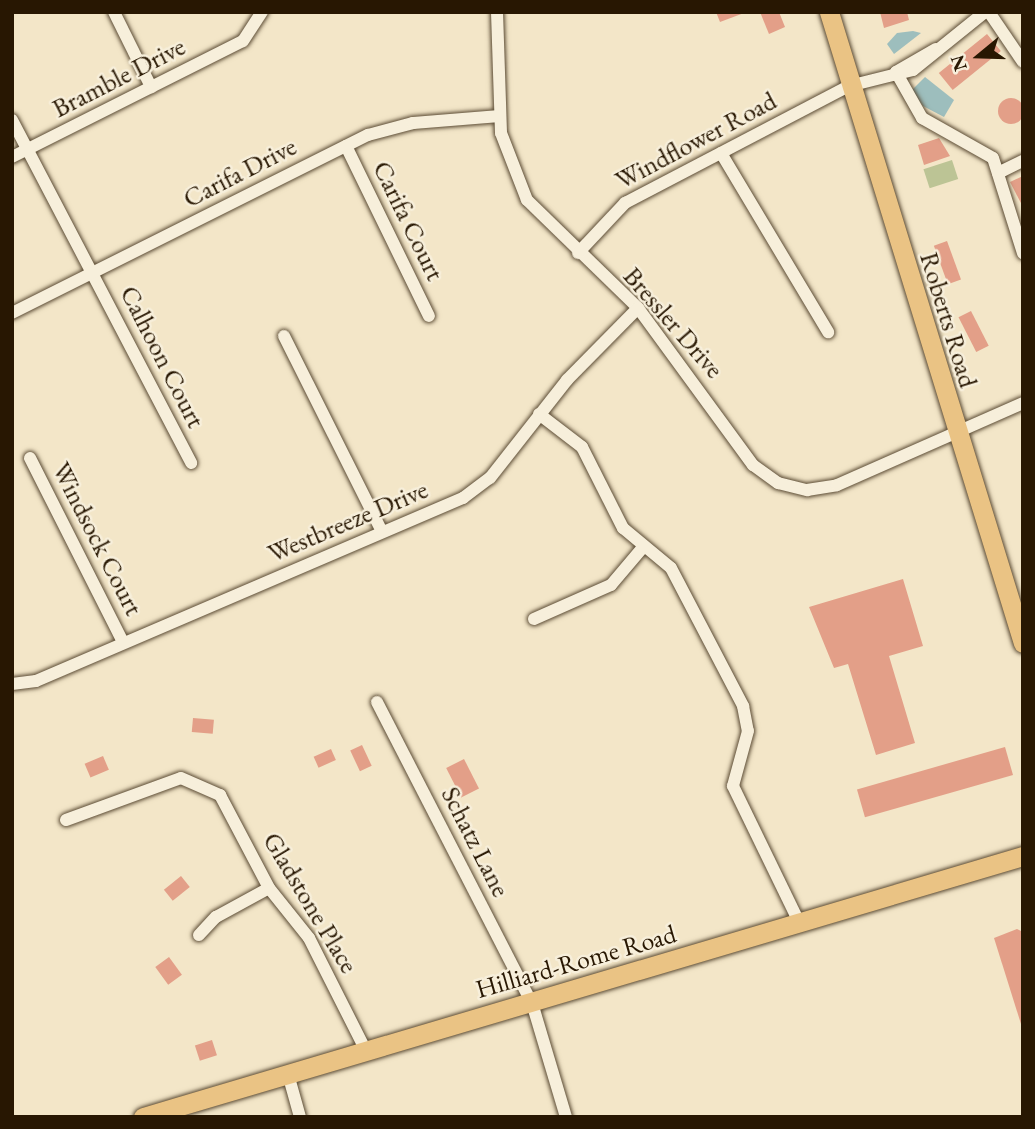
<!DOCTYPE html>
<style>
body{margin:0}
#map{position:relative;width:1035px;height:1129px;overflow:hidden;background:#f3e6c8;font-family:"EB Garamond",serif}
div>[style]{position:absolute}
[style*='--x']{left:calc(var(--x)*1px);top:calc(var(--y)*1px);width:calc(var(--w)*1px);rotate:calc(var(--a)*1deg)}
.green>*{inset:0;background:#bcc495;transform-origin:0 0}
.water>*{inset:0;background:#9dbebd}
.building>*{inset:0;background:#e39f88;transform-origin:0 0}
.round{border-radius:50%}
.roads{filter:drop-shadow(0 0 2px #5b4b34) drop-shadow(0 0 2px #5b4b34)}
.street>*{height:12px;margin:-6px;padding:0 6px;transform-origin:6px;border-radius:6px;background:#f7efdb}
.primary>*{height:19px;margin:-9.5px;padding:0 9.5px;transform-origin:9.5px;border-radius:9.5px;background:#eac384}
span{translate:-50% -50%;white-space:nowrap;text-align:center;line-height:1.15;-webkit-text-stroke:5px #f7efdb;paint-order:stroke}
.street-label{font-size:26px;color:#281702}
.frame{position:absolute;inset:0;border:14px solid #281702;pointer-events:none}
.north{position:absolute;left:944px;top:21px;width:70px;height:70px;-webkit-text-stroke:5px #f7efdb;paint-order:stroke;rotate:251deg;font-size:19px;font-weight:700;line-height:28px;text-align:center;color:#281702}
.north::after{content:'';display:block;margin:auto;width:24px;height:32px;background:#281702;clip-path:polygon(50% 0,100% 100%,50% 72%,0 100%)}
</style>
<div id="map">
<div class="green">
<div style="left:952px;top:160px;width:20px;height:30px;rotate:72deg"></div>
</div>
<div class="water">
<div style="clip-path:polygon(897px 33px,913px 31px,921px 33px,894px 54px,887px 44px)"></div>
<div style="clip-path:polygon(925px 77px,954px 100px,944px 117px,923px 106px,912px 90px)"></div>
</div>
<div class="building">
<div style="clip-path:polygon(716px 12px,743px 12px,744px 13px,720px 22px)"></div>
<div style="clip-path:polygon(760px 12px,779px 12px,785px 27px,769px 34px)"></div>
<div style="clip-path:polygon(880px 12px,907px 12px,909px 20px,884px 28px)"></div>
<div style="left:987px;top:34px;width:22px;height:62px;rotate:51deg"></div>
<div class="round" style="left:998px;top:98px;width:26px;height:26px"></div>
<div style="clip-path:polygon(939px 138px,950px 156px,924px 165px,918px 145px)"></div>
<div style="clip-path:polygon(1023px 176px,1023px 207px,1010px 182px)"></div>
<div style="left:947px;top:241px;width:41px;height:14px;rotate:70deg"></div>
<div style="left:971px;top:311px;width:39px;height:14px;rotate:63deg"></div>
<div style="clip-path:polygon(903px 579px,923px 646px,889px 656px,915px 743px,876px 755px,848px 664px,834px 668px,809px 607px)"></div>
<div style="left:193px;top:718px;width:21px;height:14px;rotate:5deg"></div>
<div style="left:362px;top:745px;width:23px;height:13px;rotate:65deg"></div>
<div style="left:1005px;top:747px;width:29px;height:154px;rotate:74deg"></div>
<div style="left:331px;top:749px;width:12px;height:19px;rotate:66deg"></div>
<div style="left:103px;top:756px;width:15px;height:20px;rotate:67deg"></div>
<div style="left:464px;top:759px;width:33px;height:20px;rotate:63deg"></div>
<div style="left:181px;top:876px;width:14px;height:22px;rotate:51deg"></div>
<div style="clip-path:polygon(1017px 929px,1023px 932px,1021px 1024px,994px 938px)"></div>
<div style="left:169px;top:957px;width:22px;height:17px;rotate:54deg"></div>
<div style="left:212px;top:1040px;width:16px;height:18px;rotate:72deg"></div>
</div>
<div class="roads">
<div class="street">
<div style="--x:114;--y:12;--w:84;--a:63.7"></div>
<div style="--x:497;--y:12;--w:121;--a:88.1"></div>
<div style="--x:501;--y:133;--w:72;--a:68.8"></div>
<div style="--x:527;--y:200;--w:155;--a:44.2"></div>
<div style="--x:638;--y:308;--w:195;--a:53.8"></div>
<div style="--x:753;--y:465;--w:31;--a:36"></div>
<div style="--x:778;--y:483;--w:30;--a:14"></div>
<div style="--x:807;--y:490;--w:30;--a:-9"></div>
<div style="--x:837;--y:485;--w:203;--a:-23.8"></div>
<div style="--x:989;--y:12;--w:60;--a:55.8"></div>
<div style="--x:896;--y:72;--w:53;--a:60.5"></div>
<div style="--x:922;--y:118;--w:81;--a:29.4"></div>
<div style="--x:993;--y:158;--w:100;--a:72.5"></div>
<div style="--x:896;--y:72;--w:46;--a:-29.9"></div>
<div style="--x:12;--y:120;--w:387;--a:62.4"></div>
<div style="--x:346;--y:146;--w:189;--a:64"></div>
<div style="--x:721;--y:153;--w:209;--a:59.1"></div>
<div style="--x:12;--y:157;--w:258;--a:-26.7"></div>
<div style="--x:243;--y:41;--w:35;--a:-57"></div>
<div style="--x:998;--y:173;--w:28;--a:-26"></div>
<div style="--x:578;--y:253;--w:69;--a:-46.8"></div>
<div style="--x:625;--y:203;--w:253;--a:-27.6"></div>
<div style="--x:849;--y:86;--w:66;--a:-14"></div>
<div style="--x:913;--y:70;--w:92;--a:-38.9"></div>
<div style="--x:12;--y:313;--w:398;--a:-26.6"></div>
<div style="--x:368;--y:135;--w:47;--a:-14.9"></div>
<div style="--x:413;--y:123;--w:87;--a:-4.6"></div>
<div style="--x:284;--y:336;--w:219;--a:63.4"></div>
<div style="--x:539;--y:414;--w:54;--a:37.5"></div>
<div style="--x:582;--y:447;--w:91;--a:63.2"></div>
<div style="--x:623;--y:528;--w:62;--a:39.8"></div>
<div style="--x:671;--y:568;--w:156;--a:62.4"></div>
<div style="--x:743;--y:706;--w:25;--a:79"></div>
<div style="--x:748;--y:731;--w:57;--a:105.3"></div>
<div style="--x:733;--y:786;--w:153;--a:64.1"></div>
<div style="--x:30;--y:458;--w:206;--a:63.2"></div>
<div style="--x:534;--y:619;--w:84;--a:-23.8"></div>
<div style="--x:611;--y:585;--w:51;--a:-49.8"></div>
<div style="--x:12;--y:684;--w:24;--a:-7"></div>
<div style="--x:36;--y:681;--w:465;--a:-23.2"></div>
<div style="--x:463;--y:498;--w:34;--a:-37"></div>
<div style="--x:490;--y:478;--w:125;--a:-51.8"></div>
<div style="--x:567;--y:380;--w:101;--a:-45.4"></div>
<div style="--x:377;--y:702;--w:339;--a:62.8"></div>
<div style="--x:532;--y:1003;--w:119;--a:73.4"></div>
<div style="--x:66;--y:820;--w:122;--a:-20.1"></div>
<div style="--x:181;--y:778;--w:43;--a:23.6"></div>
<div style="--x:220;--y:795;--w:105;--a:62.2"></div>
<div style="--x:269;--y:888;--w:64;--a:51.3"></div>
<div style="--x:309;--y:938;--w:127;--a:63.2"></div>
<div style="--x:199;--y:935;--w:25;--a:-47"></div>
<div style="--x:216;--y:917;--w:60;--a:-28.7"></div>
<div style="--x:288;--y:1074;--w:45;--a:74.4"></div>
</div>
<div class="primary">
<div style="--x:829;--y:12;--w:660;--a:72.91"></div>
<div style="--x:143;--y:1117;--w:918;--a:-16.52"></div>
</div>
</div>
<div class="street-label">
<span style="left:119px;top:78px;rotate:-27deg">Bramble Drive</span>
<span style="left:696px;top:141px;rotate:-28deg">Windflower Road</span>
<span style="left:240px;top:173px;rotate:-27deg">Carifa Drive</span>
<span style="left:408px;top:221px;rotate:64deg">Carifa Court</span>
<span style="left:948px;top:320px;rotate:73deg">Roberts Road</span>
<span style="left:673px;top:323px;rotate:49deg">Bressler Drive</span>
<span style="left:162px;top:357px;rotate:63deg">Calhoon Court</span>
<span style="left:348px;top:522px;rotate:-23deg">Westbreeze Drive</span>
<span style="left:97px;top:539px;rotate:63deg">Windsock Court</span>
<span style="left:475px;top:842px;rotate:63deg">Schatz Lane</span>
<span style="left:310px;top:903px;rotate:59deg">Gladstone Place</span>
<span style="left:576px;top:962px;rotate:-16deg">Hilliard-Rome Road</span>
</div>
<div class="frame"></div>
<div class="north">N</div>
</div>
